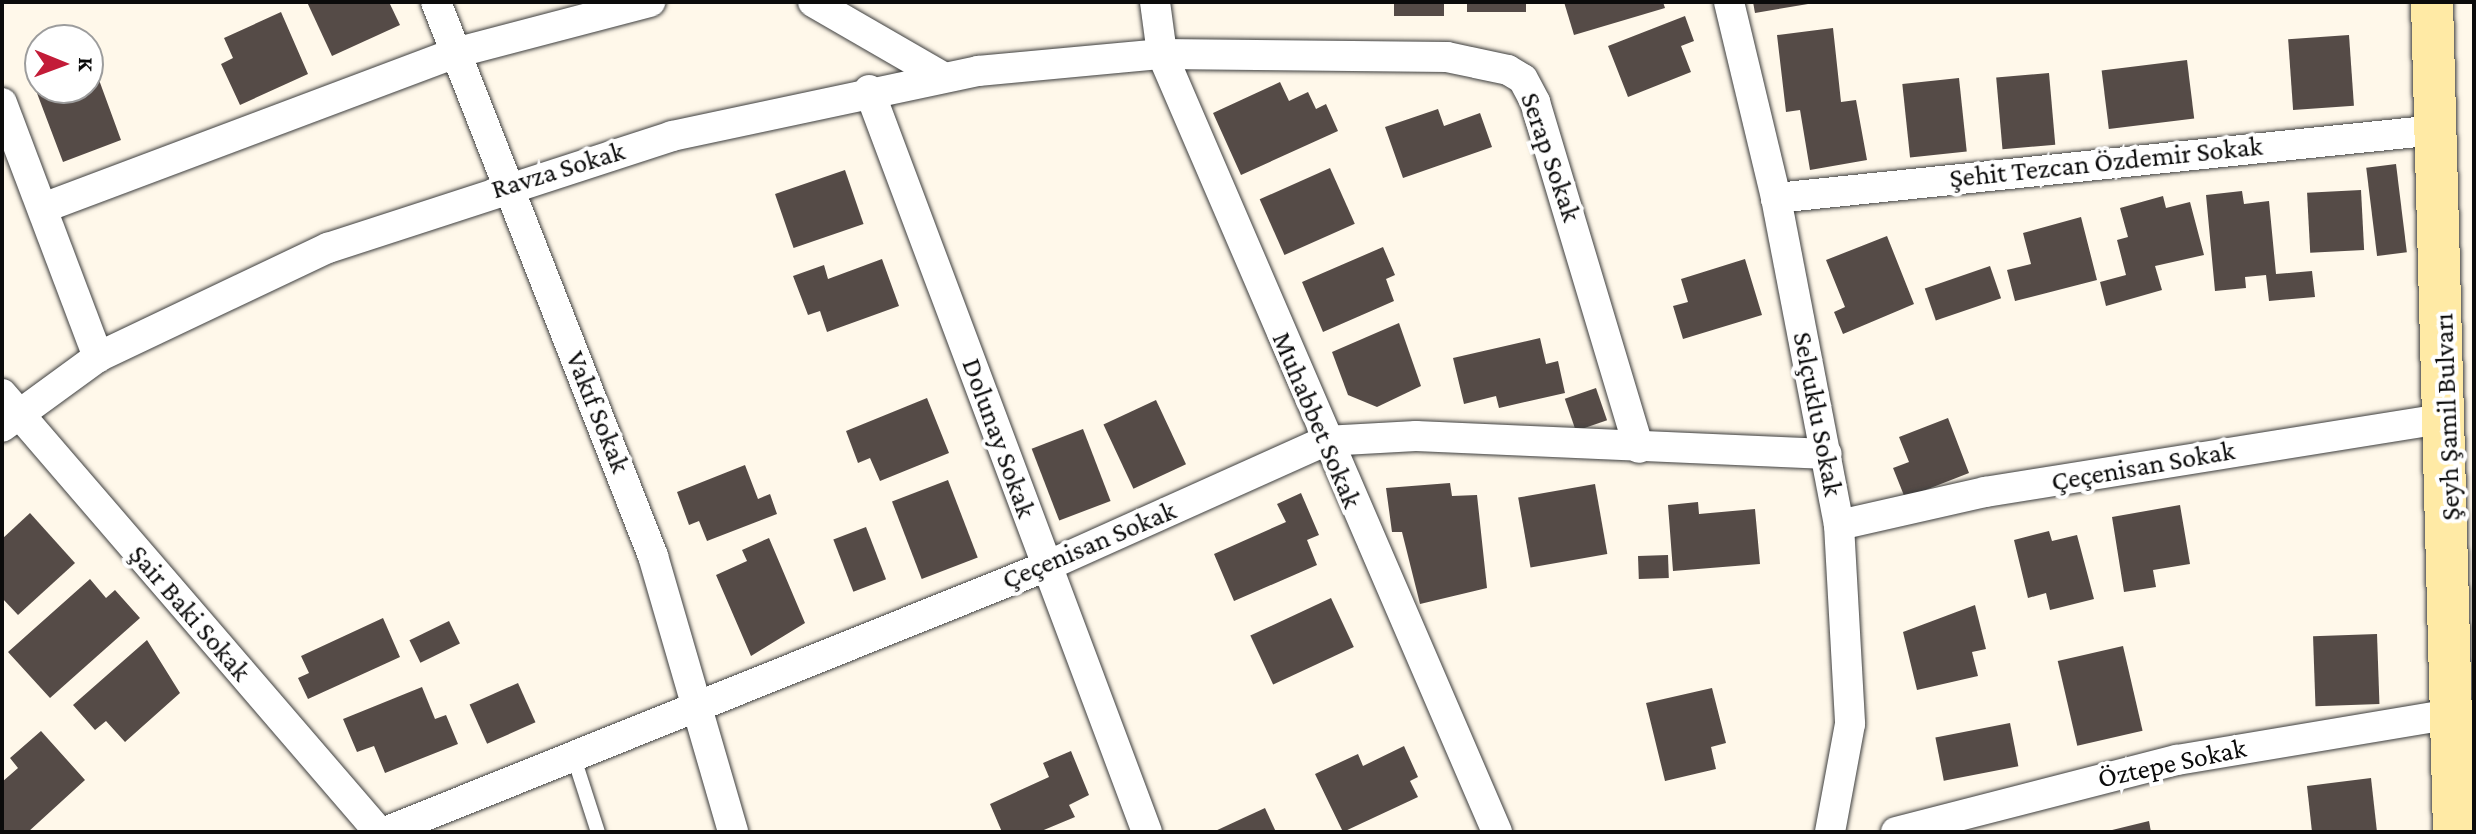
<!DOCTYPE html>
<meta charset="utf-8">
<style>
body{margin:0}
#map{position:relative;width:2476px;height:834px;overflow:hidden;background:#fff8ea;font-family:"Crimson Pro",serif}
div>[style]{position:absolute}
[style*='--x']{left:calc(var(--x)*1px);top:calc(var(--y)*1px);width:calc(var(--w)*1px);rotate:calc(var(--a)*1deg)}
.building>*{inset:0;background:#554b47;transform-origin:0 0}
.roads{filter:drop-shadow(0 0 2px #3e3e3e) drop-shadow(0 0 2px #3e3e3e)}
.lane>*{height:14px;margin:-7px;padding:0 7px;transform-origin:7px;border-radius:7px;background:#fff}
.street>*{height:30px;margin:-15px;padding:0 15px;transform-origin:15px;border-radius:15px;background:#fff}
.secondary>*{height:42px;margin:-21px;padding:0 21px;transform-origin:21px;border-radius:21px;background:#ffeaa5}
span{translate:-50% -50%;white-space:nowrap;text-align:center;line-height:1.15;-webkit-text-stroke:8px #fff;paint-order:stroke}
.street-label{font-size:28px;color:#0b0b0b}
.frame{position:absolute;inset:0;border:4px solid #0b0b0b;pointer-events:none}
.north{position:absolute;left:24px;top:24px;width:80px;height:80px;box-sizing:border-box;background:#fff;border:2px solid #9d9d9d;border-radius:50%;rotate:91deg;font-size:22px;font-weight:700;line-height:32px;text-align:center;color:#0b0b0b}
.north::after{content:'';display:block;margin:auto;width:28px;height:36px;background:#c31c38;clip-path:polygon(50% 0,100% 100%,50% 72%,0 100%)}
</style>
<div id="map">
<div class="building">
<div style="clip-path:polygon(307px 2px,389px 2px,400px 25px,332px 56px)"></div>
<div style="left:1394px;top:2px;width:50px;height:14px"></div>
<div style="left:1467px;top:2px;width:59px;height:10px"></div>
<div style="clip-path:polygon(1564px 2px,1663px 2px,1665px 8px,1574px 35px)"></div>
<div style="clip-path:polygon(1753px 2px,1808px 2px,1808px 4px,1755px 13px)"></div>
<div style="clip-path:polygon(281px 12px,308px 74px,240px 105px,221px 64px,233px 58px,224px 38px)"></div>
<div style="clip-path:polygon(1685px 16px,1694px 41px,1681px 46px,1691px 72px,1628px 97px,1608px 46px)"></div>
<div style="clip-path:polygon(1833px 28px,1841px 102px,1856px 100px,1867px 160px,1810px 170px,1800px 110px,1786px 112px,1777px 35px)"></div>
<div style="left:2349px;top:35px;width:71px;height:61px;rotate:86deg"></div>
<div style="clip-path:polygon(91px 58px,121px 140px,63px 162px,32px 80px,40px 77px,40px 88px,88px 88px)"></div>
<div style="left:2187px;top:60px;width:59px;height:86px;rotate:83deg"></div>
<div style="left:2049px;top:73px;width:72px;height:53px;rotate:85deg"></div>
<div style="left:1959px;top:78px;width:74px;height:57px;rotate:84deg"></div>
<div style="clip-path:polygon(1280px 82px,1289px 101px,1308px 92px,1316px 109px,1326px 104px,1338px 131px,1241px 175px,1213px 113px)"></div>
<div style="clip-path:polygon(1438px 109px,1444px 126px,1480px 113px,1492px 147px,1403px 178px,1385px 127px)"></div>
<div style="left:2396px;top:164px;width:89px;height:30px;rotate:83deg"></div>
<div style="left:1330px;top:168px;width:61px;height:77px;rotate:66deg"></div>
<div style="left:845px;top:170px;width:57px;height:74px;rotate:71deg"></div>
<div style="left:2361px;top:190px;width:60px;height:54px;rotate:87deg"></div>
<div style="clip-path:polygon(2242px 191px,2244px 204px,2269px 201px,2276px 274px,2312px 271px,2315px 297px,2269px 301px,2266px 275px,2245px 277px,2246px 288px,2215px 291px,2206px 195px)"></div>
<div style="clip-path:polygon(2163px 196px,2166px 208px,2190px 202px,2204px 255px,2155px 266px,2162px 290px,2106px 306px,2100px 282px,2126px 275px,2117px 240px,2128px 237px,2120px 208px)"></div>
<div style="clip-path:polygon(2081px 217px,2097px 280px,2015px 301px,2007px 270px,2031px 264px,2023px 233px)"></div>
<div style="clip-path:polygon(1887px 236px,1914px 304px,1843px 334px,1834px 312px,1845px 307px,1826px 260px)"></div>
<div style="clip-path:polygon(1383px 247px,1395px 275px,1386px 279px,1394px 301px,1323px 332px,1302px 282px)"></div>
<div style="clip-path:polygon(882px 259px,899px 306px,827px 332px,820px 311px,808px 315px,793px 276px,824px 265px,828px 279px)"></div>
<div style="clip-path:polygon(1745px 259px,1762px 315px,1683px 339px,1673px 306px,1688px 302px,1681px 279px)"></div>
<div style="left:1990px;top:266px;width:34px;height:69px;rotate:71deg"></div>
<div style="clip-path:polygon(1399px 323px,1421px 386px,1377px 407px,1348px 395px,1332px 352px)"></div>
<div style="clip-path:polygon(1540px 338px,1546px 364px,1558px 361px,1565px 393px,1499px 408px,1496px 396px,1464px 404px,1453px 358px)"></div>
<div style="left:1596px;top:388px;width:34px;height:33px;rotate:71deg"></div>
<div style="clip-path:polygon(927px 398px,949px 453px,880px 481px,870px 458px,858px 463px,846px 431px)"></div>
<div style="left:1156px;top:400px;width:71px;height:58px;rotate:65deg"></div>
<div style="clip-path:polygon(1948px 418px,1969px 473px,1905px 498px,1893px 468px,1909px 462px,1899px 437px)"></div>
<div style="left:1083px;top:429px;width:77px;height:55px;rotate:69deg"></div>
<div style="clip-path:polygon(745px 465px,758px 499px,770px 494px,777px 514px,707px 541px,699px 521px,689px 525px,677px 492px)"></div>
<div style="left:948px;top:480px;width:83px;height:60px;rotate:69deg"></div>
<div style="clip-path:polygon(1450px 483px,1452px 496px,1477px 495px,1487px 588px,1420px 604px,1402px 532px,1392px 532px,1386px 488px)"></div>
<div style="left:1595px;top:484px;width:71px;height:78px;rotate:80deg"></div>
<div style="clip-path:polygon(1301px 493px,1319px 535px,1307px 540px,1317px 565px,1234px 601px,1214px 554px,1286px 522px,1277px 504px)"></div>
<div style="clip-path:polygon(1698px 502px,1699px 514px,1755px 509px,1760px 564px,1673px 571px,1668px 505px)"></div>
<div style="clip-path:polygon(2180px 505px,2190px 564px,2153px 570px,2156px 587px,2124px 592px,2112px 517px)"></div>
<div style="clip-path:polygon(30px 513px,75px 563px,18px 615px,2px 598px,2px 539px)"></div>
<div style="left:866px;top:527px;width:56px;height:35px;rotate:69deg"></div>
<div style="clip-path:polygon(2049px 531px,2052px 541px,2077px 535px,2094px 599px,2050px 610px,2046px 593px,2028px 598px,2014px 540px)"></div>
<div style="clip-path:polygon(769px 538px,805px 623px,751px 656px,716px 575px,747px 561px,742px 550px)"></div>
<div style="left:1668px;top:555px;width:23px;height:30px;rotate:88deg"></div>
<div style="clip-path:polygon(90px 579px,106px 598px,115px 590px,140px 618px,50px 698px,8px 652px)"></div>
<div style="left:1331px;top:598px;width:54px;height:89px;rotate:65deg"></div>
<div style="clip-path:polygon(1975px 605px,1986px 649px,1972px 652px,1978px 676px,1917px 690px,1903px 632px)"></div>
<div style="clip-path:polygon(383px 618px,400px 657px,308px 699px,298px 678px,309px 673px,301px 656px)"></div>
<div style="left:449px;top:621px;width:25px;height:44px;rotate:64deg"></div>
<div style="left:2377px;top:634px;width:70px;height:64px;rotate:88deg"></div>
<div style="clip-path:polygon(147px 640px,180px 693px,125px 742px,106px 721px,95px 730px,73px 705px)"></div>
<div style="left:2123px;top:646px;width:87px;height:67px;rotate:77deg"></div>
<div style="left:518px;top:683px;width:43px;height:53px;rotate:66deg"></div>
<div style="clip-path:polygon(422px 687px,435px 719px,446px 715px,458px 744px,385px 773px,374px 746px,357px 752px,343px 719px)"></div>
<div style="clip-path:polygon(1712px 688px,1726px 743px,1711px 747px,1716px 769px,1665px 781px,1646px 703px)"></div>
<div style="left:2010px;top:723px;width:44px;height:76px;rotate:79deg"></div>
<div style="clip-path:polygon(41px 731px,85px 780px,28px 832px,2px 832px,2px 782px,18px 768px,10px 758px)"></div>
<div style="clip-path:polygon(1404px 746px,1418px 777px,1410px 781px,1418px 797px,1343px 832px,1315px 774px,1358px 754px,1363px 766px)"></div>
<div style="clip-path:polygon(1071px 751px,1089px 795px,1069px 805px,1075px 817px,1039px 832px,1002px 832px,990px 804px,1049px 777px,1043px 763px)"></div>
<div style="clip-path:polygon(2371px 778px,2377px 832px,2312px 832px,2307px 786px)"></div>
<div style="clip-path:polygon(1265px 808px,1276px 832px,1213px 832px)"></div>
<div style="clip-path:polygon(2149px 821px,2151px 832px,2108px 832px,2108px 831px)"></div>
</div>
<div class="roads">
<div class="lane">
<div style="--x:575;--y:761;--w:75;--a:72.1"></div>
</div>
<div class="street">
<div style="--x:436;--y:2;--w:595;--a:68.61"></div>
<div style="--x:653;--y:556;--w:287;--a:73.8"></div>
<div style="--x:813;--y:2;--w:148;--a:30"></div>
<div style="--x:1155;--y:2;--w:52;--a:82.3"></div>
<div style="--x:1162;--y:54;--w:847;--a:66.7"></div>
<div style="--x:1729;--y:2;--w:202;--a:76.5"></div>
<div style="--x:1776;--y:198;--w:333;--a:79.1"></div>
<div style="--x:1839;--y:525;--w:199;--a:86.8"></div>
<div style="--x:1850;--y:724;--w:110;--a:100.5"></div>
<div style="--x:869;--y:90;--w:792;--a:69.46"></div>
<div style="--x:2;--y:103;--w:272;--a:69.3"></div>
<div style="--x:1776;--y:198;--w:663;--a:-5.88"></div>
<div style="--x:43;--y:208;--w:440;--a:-20.6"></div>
<div style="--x:455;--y:53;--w:202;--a:-14.7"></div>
<div style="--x:2;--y:394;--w:578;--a:49.28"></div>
<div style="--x:2;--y:427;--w:119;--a:-36.1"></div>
<div style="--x:98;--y:357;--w:255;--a:-25.4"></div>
<div style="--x:328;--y:248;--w:362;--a:-18"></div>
<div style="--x:672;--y:136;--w:313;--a:-12"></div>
<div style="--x:978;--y:71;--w:185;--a:-5.3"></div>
<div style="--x:1162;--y:54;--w:285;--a:0.6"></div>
<div style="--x:1447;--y:57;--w:62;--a:12"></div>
<div style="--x:1508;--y:70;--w:17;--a:31"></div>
<div style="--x:1523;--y:79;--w:26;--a:62"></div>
<div style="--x:1535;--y:102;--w:361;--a:73.3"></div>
<div style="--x:1839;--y:525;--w:150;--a:-12.7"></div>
<div style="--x:1985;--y:492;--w:469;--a:-9.1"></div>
<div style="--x:385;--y:832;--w:713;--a:-21.89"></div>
<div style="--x:1047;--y:566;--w:305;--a:-24.2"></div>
<div style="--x:1325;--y:441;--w:91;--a:-3.1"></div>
<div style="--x:1416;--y:436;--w:411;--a:2.5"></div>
<div style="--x:1896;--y:832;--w:290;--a:-14.4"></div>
<div style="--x:2177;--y:760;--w:278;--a:-9.5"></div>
</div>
<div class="secondary">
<div style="--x:2432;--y:2;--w:830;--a:88.48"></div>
</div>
</div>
<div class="street-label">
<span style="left:1551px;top:157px;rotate:71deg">Serap Sokak</span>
<span style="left:2106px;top:162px;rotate:-6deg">Şehit Tezcan Özdemir Sokak</span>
<span style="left:558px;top:170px;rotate:-17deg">Ravza Sokak</span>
<span style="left:598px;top:412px;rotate:68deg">Vakıf Sokak</span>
<span style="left:1818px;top:414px;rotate:79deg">Selçuklu Sokak</span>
<span style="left:2447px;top:417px;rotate:-92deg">Şeyh Şamil Bulvarı</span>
<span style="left:1317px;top:420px;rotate:67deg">Muhabbet Sokak</span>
<span style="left:999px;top:438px;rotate:70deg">Dolunay Sokak</span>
<span style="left:2143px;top:466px;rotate:-10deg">Çeçenisan Sokak</span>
<span style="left:1089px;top:545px;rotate:-23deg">Çeçenisan Sokak</span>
<span style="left:190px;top:613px;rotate:49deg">Şair Baki Sokak</span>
<span style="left:2172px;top:763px;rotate:-12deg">Öztepe Sokak</span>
</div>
<div class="frame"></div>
<div class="north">K</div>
</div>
